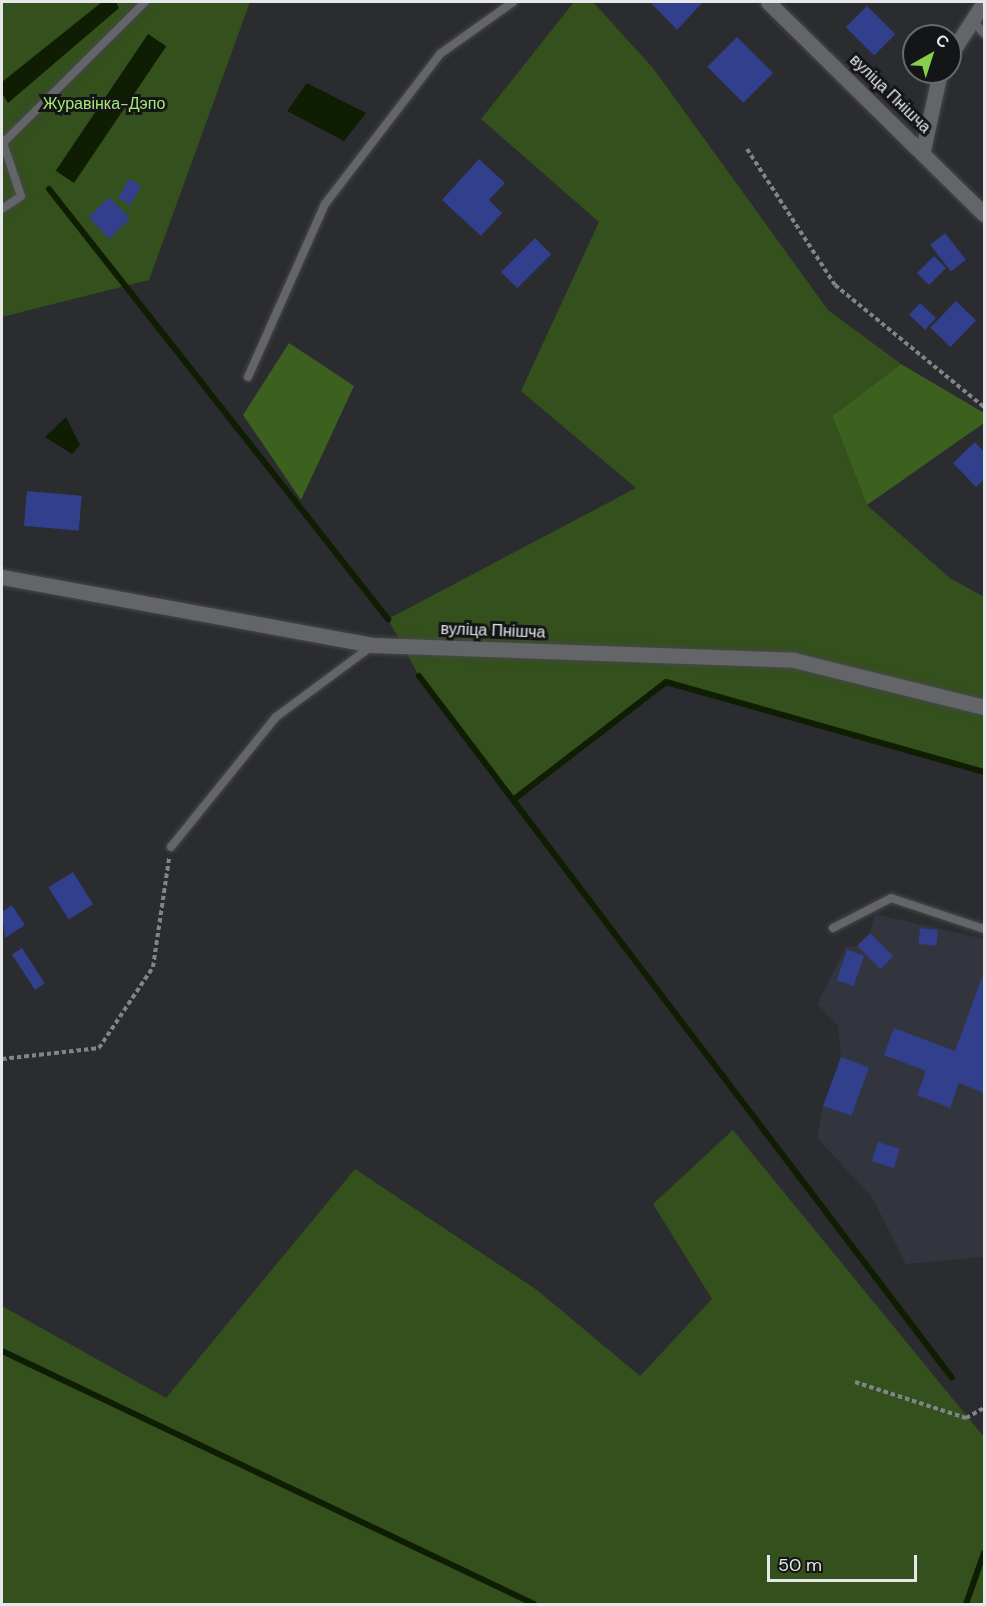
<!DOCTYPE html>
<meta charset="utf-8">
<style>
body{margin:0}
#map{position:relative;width:986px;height:1606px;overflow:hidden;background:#2b2c2f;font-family:"DM Sans",sans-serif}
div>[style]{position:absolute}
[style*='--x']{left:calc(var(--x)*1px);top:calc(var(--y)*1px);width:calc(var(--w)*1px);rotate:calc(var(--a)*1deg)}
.built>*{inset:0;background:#32353d}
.green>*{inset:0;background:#34501c}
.forest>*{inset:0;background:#3c601d}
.water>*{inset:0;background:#0f1d03;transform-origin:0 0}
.stream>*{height:6px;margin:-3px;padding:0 3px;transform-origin:3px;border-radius:3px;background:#0f1d03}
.building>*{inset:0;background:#313f8c;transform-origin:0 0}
.path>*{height:4px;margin-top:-2px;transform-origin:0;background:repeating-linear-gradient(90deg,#838487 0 4.5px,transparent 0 7.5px)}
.roads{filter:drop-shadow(0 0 2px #464749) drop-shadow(0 0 2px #464749)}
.lane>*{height:8px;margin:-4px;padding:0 4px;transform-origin:4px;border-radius:4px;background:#646568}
.street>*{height:15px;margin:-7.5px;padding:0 7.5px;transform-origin:7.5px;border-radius:7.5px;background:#646568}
span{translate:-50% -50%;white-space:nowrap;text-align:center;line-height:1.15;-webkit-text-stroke:6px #141516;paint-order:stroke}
.street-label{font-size:16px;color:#e6e7e9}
.park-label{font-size:16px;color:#a7e776}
.frame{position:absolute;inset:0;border:3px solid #e6e7e9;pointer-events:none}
.north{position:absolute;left:902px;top:24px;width:60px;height:60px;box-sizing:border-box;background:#141516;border:2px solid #68696a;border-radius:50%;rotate:39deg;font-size:16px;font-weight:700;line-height:24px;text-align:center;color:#e6e7e9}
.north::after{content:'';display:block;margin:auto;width:21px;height:27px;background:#87cf4a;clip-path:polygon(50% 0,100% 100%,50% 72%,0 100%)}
.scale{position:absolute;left:767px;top:1555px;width:150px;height:27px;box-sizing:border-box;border:3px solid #e6e7e9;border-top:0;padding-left:8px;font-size:18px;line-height:21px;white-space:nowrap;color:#e6e7e9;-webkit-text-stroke:4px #141516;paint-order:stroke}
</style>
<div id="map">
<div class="built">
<div style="clip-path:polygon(875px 914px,984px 939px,984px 1257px,906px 1264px,872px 1197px,817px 1138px,823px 1106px,841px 1057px,838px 1026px,817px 1004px,846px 947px,857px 946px,870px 933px)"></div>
</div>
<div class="green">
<div style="clip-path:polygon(2px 2px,250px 2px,149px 280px,2px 317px)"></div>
<div style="clip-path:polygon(574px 2px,593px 2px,653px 68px,828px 310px,901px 364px,832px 416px,867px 505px,950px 578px,984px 597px,984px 772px,666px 682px,513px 800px,419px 676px,388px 619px,636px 488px,521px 391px,599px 222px,481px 119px)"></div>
<div style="clip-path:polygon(733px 1130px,984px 1437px,984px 1604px,2px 1604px,2px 1306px,166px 1398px,355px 1169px,537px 1290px,640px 1376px,712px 1299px,653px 1204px)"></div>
</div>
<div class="forest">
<div style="clip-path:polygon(289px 343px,354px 386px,301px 500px,243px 415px)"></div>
<div style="clip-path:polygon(901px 364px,984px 413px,984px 423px,867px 505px,832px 416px)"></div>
</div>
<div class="water">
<div style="clip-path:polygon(102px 2px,116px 2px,119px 8px,8px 103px,2px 93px,2px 82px)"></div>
<div style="left:148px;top:34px;width:22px;height:165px;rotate:34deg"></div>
<div style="clip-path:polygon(307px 83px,366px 113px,344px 141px,287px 111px)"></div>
<div style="clip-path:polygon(66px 417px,80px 445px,72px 454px,45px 437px)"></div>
</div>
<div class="stream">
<div style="--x:49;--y:189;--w:548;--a:51.75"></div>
<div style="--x:419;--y:676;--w:881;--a:52.79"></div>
<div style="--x:513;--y:800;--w:193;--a:-37.6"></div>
<div style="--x:666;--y:682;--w:330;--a:15.8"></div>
<div style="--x:2;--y:1351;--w:589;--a:25.43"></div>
<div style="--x:966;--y:1604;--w:54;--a:-70.6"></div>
</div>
<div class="building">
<div style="clip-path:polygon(650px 2px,703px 2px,677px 30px)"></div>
<div style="left:867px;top:6px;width:40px;height:30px;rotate:45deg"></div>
<div style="left:737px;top:37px;width:51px;height:42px;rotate:45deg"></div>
<div style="clip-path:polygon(479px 159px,505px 183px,489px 200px,502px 213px,481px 236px,442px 200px)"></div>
<div style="left:129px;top:179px;width:14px;height:22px;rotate:30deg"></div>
<div style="left:109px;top:197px;width:30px;height:29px;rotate:45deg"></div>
<div style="left:945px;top:233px;width:34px;height:19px;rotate:52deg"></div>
<div style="left:535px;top:238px;width:23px;height:48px;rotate:45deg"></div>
<div style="left:934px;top:256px;width:17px;height:24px;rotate:45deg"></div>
<div style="left:956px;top:301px;width:28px;height:37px;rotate:44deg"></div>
<div style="left:920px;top:303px;width:22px;height:16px;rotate:43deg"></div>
<div style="clip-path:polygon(975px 442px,984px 452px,984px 479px,976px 487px,953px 463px)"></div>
<div style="left:27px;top:491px;width:55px;height:35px;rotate:5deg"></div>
<div style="left:73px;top:872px;width:38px;height:29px;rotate:58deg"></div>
<div style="clip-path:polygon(12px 905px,25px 925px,5px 938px,2px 912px)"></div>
<div style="left:920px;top:928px;width:18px;height:16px;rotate:6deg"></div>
<div style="left:870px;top:933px;width:33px;height:18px;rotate:45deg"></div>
<div style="left:22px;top:948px;width:42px;height:12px;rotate:57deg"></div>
<div style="left:847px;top:950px;width:18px;height:32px;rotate:19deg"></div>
<div style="clip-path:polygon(984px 972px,984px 1093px,959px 1083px,950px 1108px,917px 1095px,926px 1071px,884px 1055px,894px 1028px,955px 1051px)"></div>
<div style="left:841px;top:1057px;width:30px;height:52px;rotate:20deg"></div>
<div style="left:878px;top:1142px;width:23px;height:20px;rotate:18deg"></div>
</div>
<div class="path">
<div style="--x:747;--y:149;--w:162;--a:57.1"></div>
<div style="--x:835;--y:285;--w:193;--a:39.3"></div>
<div style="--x:2;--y:1059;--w:98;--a:-6.5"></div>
<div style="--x:99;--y:1048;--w:97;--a:-56.3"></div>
<div style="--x:153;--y:967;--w:110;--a:-81.6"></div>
<div style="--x:855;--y:1382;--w:117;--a:18"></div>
<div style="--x:966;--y:1418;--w:21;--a:-29"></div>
</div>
<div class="roads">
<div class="lane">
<div style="--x:972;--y:19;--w:19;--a:51"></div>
<div style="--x:4;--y:142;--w:199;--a:-44.8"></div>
<div style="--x:2;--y:209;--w:23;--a:-34"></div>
<div style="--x:21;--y:196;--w:59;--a:-108.7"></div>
<div style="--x:248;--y:377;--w:189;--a:-66"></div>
<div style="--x:325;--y:204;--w:189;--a:-52.5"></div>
<div style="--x:440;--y:54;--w:90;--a:-35.5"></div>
<div style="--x:171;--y:847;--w:167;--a:-51.1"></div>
<div style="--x:276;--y:717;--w:119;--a:-36.5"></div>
<div style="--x:833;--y:928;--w:65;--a:-27.3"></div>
<div style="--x:891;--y:898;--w:98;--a:18.4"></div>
</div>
<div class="street">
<div style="--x:768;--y:2;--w:303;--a:44.5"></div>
<div style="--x:950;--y:55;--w:63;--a:-57.3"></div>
<div style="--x:923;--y:150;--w:80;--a:-77.7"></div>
<div style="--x:2;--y:577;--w:377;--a:10.4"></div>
<div style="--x:373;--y:645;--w:421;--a:2"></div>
<div style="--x:794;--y:660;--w:196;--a:13.9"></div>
</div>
</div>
<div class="street-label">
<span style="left:890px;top:94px;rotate:44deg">вуліца Пнішча</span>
<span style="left:493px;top:631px;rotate:2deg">вуліца Пнішча</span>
</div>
<div class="park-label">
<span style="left:104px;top:104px">Журавінка-Дэпо</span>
</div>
<div class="frame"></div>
<div class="north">С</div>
<div class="scale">50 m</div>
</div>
